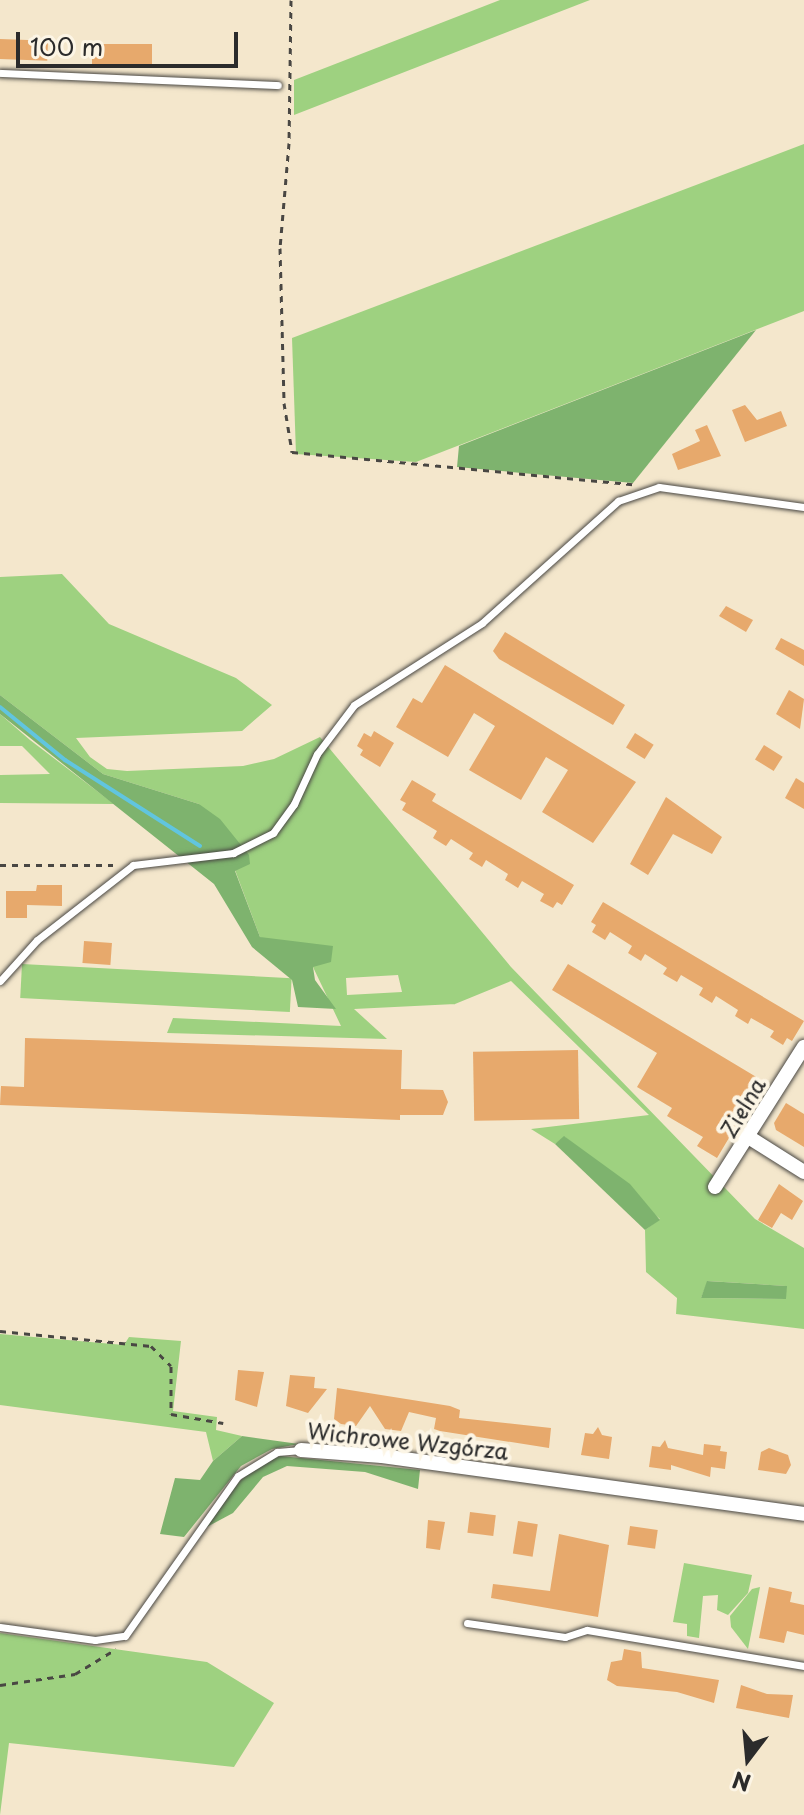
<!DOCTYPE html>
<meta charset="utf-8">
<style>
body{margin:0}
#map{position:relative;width:804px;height:1815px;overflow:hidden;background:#f4e7cc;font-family:"Playpen Sans",sans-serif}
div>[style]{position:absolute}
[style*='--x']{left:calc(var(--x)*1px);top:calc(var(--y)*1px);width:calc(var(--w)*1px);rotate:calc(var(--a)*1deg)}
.green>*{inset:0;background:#9ed180;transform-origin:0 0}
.forest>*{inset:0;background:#7eb36e}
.stream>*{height:4px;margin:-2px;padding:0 2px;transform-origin:2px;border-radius:2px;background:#61c5df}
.building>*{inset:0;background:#e7a96c;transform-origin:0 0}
.path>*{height:3px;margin-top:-1.5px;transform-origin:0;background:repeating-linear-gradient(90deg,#494743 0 6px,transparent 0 12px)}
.roads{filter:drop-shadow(0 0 2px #494743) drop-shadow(0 0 2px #494743)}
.lane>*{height:7px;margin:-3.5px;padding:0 3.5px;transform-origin:3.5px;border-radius:3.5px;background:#fff}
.street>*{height:14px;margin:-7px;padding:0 7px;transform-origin:7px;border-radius:7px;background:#fff}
span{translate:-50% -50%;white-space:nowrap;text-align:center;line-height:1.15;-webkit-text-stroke:8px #fcf5e5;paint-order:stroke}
.street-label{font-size:22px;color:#2b2b2b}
.north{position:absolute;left:708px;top:1719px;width:80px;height:80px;-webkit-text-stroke:6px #fcf5e5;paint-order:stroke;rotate:196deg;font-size:22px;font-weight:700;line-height:32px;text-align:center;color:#2b2b2b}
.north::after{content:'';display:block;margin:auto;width:28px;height:36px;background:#2b2b2b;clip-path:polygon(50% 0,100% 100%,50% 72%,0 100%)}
.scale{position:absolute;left:16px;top:32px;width:222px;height:36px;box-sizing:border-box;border:4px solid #2b2b2b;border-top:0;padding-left:10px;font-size:24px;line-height:28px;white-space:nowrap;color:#2b2b2b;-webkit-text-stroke:6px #fcf5e5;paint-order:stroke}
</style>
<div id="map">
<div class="green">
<div style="clip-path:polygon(500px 0,590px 0,294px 115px,294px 80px)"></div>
<div style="clip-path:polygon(804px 144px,804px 311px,416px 462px,296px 454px,292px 338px)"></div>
<div style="clip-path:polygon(evenodd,62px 574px,109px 624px,236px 678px,272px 705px,242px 731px,76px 738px,90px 757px,107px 769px,127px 771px,243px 766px,274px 759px,320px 737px,511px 967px,755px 1219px,804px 1248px,804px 1329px,676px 1314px,677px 1298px,646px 1272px,645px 1230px,660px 1219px,565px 1137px,555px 1144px,531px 1129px,649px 1115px,511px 981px,455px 1004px,354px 1009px,387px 1039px,167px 1033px,173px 1018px,341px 1026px,313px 967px,260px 937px,235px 870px,199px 804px,103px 774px,0 695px,0 577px,62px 574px,398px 975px,402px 992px,347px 995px,346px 978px,398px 975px,62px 574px,708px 1281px,786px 1286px,786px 1299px,701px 1298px,708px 1281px)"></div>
<div style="clip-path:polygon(0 714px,30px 740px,114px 804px,0 803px,0 775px,50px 774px,22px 746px,0 746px)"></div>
<div style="left:22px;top:964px;width:270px;height:34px;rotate:3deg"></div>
<div style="clip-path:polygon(0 1334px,124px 1345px,129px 1337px,181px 1341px,173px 1411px,217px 1417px,216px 1430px,242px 1436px,213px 1461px,206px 1432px,0 1405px)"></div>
<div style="clip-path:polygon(684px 1563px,752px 1575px,748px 1593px,728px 1615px,717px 1610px,718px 1595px,703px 1596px,699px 1638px,687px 1636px,687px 1624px,673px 1622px)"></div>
<div style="clip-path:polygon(760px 1587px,751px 1634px,748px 1649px,731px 1627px,730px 1616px,752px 1589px)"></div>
<div style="clip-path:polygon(0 1633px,207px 1662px,274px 1703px,234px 1767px,9px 1743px,0 1815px)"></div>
</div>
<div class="forest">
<div style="clip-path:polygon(756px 330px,633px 483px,457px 467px,459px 446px)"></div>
<div style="clip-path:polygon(0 695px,103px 774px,199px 804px,220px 819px,249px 855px,250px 864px,235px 871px,260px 937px,333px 946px,331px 962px,313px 967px,315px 980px,336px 1009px,298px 1007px,292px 980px,252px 947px,214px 884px,0 714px)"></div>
<div style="clip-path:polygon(564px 1136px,630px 1184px,660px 1220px,645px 1230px,555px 1144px)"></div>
<div style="clip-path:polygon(707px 1281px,787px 1286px,786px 1299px,701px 1298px)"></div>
<div style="clip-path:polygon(242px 1436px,299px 1444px,272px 1449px,241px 1466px,184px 1537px,160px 1534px,175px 1478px,200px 1480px,213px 1461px)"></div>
<div style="clip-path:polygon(281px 1456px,420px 1470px,418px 1489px,365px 1472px,287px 1466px,263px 1477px,233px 1513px,205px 1528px,239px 1482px,259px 1464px)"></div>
</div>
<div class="stream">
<div style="--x:0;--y:707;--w:84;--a:39.2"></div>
<div style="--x:65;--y:760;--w:160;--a:32.5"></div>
</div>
<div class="building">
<div style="left:0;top:39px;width:48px;height:20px;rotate:2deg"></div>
<div style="left:92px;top:44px;width:60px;height:22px"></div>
<div style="clip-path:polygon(745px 405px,757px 420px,781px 411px,787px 426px,745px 442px,732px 410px)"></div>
<div style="clip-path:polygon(707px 425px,721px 456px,678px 470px,672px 454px,700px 441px,695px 430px)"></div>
<div style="clip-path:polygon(726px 606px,753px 620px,746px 632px,719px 616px)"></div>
<div style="clip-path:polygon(505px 632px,625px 705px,613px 725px,499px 659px,493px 651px)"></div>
<div style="clip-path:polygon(781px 638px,804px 650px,804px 666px,775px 649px)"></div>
<div style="clip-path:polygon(445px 665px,636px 782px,593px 843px,542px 812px,568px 770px,546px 757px,521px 800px,469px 770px,495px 726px,474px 713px,448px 757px,396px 727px,413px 698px,422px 703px)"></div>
<div style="clip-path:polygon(789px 690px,804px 699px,800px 729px,776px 714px)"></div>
<div style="clip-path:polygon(374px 731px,394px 743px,380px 767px,360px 755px,363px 750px,357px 746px,364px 733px,371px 737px)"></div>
<div style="left:635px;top:733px;width:22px;height:17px;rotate:32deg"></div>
<div style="left:764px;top:745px;width:22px;height:17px;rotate:32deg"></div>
<div style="clip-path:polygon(796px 778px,804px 783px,804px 809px,785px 798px)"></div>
<div style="clip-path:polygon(412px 780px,436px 794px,432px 801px,574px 885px,562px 905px,557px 902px,553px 908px,540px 901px,544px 894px,522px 881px,518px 888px,505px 880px,508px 874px,486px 860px,482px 867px,469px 859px,473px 853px,451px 839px,446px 846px,433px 838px,437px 831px,402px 810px,406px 803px,400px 800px)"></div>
<div style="clip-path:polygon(666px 797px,722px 837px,712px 854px,673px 834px,648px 875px,630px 864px)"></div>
<div style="clip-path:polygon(37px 885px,62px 885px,62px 906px,27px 905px,27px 918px,6px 918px,6px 891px,36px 891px)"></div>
<div style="clip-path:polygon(603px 902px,804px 1021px,792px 1041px,787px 1038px,783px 1045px,770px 1037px,774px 1031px,751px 1018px,748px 1024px,735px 1016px,738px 1010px,716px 996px,712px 1003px,699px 995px,703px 988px,681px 975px,677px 982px,663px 974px,667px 968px,645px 954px,641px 961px,628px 953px,632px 946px,610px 932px,605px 940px,592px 932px,596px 925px,591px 922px)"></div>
<div style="left:84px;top:941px;width:28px;height:22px;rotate:4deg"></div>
<div style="clip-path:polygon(568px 964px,763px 1081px,717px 1158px,697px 1146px,703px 1137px,667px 1116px,672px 1108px,637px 1087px,657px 1053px,552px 990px)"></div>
<div style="clip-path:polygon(25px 1038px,402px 1050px,401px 1089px,443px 1090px,448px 1102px,443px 1115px,400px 1115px,400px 1120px,0 1105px,1px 1086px,24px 1087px)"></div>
<div style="left:578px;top:1050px;width:69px;height:105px;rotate:89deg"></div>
<div style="clip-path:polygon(786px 1103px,804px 1114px,804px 1147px,776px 1130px,774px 1123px)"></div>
<div style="clip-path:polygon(779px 1184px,803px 1201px,792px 1220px,781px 1213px,772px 1228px,758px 1220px)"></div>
<div style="clip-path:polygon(238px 1370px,264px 1372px,257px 1407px,235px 1400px)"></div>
<div style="clip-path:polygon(290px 1375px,315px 1377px,314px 1388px,327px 1389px,308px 1413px,286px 1406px)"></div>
<div style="clip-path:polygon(337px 1388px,450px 1406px,460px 1410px,459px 1418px,551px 1428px,549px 1448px,440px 1431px,434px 1429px,436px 1418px,409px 1412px,401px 1431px,385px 1429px,370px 1406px,356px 1426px,341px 1424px,334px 1419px)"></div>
<div style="clip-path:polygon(598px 1427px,602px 1435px,612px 1437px,609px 1459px,581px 1455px,585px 1433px,593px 1434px)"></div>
<div style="clip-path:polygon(665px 1440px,668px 1448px,703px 1455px,704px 1444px,721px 1446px,720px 1451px,727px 1452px,725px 1469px,711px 1467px,710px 1477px,671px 1465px,671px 1470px,649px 1467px,652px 1446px,660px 1447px)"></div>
<div style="clip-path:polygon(769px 1448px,788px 1455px,791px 1465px,786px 1474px,758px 1470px,761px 1452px)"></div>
<div style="left:470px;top:1512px;width:26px;height:21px;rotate:7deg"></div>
<div style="clip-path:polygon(428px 1520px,445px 1522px,440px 1550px,426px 1548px)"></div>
<div style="left:518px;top:1521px;width:20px;height:33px;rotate:9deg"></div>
<div style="left:630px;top:1526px;width:28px;height:19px;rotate:8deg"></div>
<div style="clip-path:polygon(559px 1534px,609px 1545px,598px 1617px,491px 1598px,493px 1584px,550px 1591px)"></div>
<div style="clip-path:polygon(769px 1587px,792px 1592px,790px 1602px,804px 1605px,804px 1635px,787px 1631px,784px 1643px,759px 1638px)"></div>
<div style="clip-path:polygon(624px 1649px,641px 1652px,642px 1668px,719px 1680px,714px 1703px,677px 1692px,617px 1686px,607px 1680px,611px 1662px,622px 1660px)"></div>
<div style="clip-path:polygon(741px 1685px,767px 1694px,793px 1695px,789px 1718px,736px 1708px)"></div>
</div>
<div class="path">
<div style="--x:291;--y:0;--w:143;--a:90.8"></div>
<div style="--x:289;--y:143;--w:105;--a:94.9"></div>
<div style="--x:280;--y:248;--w:155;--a:88.5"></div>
<div style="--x:284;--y:403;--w:50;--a:80.7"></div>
<div style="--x:292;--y:452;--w:342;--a:5.4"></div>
<div style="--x:0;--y:865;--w:113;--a:0"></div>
<div style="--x:0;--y:1331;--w:152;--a:5.7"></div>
<div style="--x:151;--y:1346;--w:28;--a:45"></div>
<div style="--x:171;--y:1366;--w:48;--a:90"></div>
<div style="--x:171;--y:1414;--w:53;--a:9.8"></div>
<div style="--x:0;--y:1685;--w:76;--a:-8.3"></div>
<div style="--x:75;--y:1674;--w:48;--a:-31.4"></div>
</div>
<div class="roads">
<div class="lane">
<div style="--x:0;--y:73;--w:278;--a:2.5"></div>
<div style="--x:0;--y:981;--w:55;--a:-47.9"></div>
<div style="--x:37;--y:940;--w:122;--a:-38"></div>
<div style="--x:133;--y:865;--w:101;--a:-6.8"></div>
<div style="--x:233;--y:853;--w:45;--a:-26.6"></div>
<div style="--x:273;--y:833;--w:36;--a:-54"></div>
<div style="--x:294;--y:804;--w:55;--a:-65.3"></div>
<div style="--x:317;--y:754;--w:61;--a:-52.9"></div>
<div style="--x:354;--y:705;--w:152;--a:-32.6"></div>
<div style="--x:482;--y:623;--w:183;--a:-41.9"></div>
<div style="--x:618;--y:501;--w:43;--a:-18.9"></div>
<div style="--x:659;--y:487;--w:146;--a:7.9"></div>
<div style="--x:467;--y:1623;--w:99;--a:8.1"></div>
<div style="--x:565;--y:1637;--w:23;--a:-18"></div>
<div style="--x:587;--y:1630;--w:220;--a:9.4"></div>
<div style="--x:0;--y:1627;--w:96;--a:7.8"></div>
<div style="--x:95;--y:1640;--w:30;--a:-8"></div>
<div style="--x:125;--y:1636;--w:196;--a:-54.8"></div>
<div style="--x:238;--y:1476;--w:46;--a:-31.6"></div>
<div style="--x:277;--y:1452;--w:24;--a:-5"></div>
</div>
<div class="street">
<div style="--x:750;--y:1138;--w:64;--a:32.2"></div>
<div style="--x:715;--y:1187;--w:166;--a:-57.6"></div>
<div style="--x:301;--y:1450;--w:81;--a:4.2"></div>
<div style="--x:382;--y:1456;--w:426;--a:7.8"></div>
</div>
</div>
<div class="street-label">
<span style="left:742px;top:1107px;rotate:-59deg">Zielna</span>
<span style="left:408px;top:1440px;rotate:6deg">Wichrowe Wzgórza</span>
</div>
<div class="north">N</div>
<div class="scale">100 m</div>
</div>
